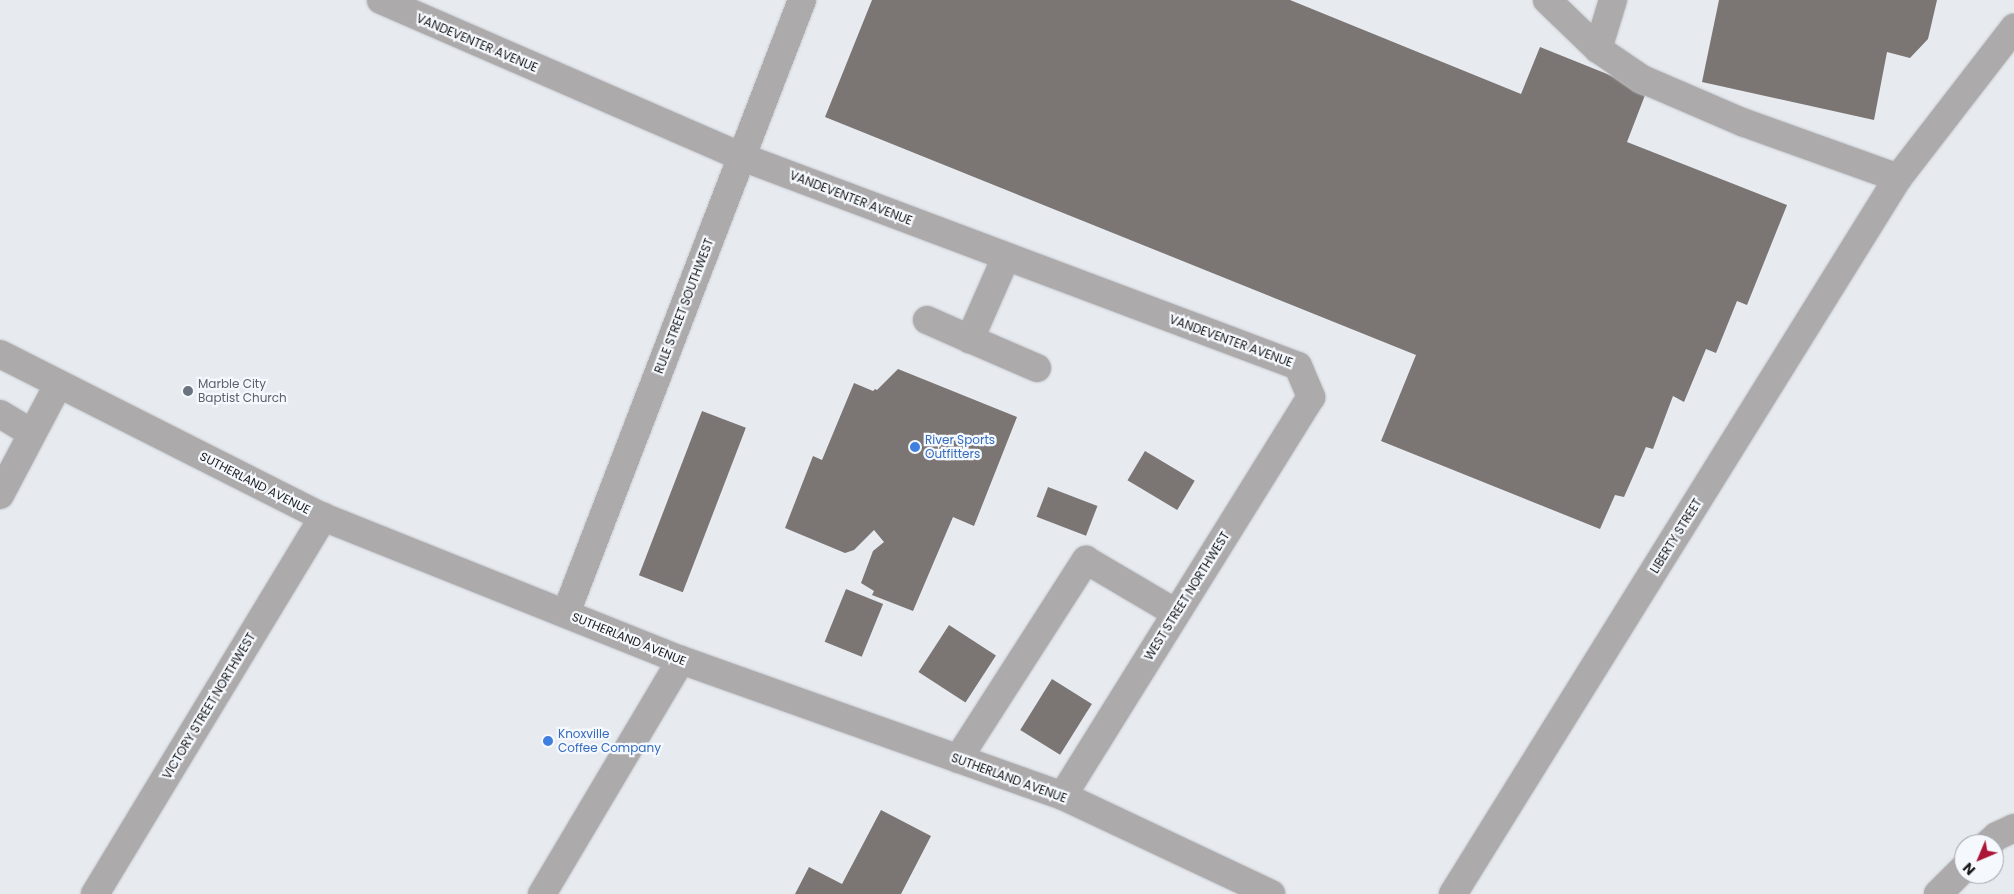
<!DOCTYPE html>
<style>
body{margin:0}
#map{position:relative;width:2014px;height:894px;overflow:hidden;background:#e7ebf0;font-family:Poppins,sans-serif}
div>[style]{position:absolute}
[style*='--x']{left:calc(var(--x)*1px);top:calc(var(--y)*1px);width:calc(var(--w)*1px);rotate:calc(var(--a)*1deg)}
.building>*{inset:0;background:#7b7574;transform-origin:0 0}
.roads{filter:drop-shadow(0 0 1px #c6c9ce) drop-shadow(0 0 1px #c6c9ce)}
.minor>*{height:28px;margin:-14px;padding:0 14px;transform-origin:14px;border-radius:14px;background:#adaaab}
.dots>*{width:14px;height:14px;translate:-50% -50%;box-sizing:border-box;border:2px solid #f5f9fd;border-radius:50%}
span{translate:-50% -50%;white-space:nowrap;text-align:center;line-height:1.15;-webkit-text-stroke:4.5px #f5f9fd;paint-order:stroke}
.street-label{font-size:12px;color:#18191b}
.worship-label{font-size:12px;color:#5b616d}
.left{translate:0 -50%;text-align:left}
.shop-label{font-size:12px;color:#366cbe}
.north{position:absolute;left:1954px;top:834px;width:50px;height:50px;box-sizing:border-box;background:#f5f9fd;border:1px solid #9d9fa3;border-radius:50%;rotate:225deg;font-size:14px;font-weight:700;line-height:20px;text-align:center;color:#18191b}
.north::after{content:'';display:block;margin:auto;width:18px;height:22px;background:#ab1536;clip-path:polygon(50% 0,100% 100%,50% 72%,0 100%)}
</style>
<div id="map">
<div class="building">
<div style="clip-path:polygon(872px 0,1290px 0,1521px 94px,1540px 47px,1647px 90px,1627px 142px,1787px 205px,1747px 305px,1737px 301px,1716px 353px,1706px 349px,1684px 402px,1673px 396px,1653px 449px,1646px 447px,1624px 497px,1615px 495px,1600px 529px,1381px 441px,1416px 355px,825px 117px)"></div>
<div style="clip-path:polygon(1719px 0,1937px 0,1928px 39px,1910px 58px,1887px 52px,1874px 120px,1702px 82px)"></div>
<div style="clip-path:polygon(898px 369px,1017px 417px,974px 526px,953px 517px,913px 611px,872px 595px,874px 591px,861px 583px,873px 551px,884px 542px,874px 530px,854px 550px,845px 553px,785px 528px,813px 456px,822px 460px,854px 383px,873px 391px,875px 389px,877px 390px)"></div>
<div style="left:702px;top:411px;width:47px;height:176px;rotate:21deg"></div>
<div style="left:1145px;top:451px;width:58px;height:34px;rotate:31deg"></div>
<div style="left:1048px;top:487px;width:53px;height:32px;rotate:21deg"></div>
<div style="left:846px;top:589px;width:40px;height:57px;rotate:22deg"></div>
<div style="left:949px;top:625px;width:56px;height:56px;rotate:33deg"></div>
<div style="left:1052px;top:679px;width:47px;height:60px;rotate:32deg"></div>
<div style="clip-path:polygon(881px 810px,931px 836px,901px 894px,795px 894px,809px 867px,842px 884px)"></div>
</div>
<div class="roads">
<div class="minor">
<div style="--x:381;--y:0;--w:394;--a:23.5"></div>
<div style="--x:742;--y:157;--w:594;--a:20.6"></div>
<div style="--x:1298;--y:366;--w:34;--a:67"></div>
<div style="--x:1311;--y:397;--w:470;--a:121.9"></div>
<div style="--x:1547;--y:0;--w:71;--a:43.9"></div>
<div style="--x:1598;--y:49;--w:53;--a:34.3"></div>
<div style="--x:1642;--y:79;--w:109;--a:23.3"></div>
<div style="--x:1742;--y:122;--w:166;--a:19.7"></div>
<div style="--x:1598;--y:49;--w:51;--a:-73"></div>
<div style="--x:1006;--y:257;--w:90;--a:113.7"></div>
<div style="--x:970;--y:339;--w:73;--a:23.4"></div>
<div style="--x:927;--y:320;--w:47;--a:23.8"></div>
<div style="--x:0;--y:354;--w:362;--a:26.8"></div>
<div style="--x:323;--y:517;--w:386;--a:21.8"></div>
<div style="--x:681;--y:660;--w:405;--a:19.6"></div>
<div style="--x:1063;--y:796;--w:230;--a:25.2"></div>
<div style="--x:0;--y:414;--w:37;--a:31"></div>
<div style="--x:0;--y:495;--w:124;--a:-62.2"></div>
<div style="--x:566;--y:613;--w:657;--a:-68.94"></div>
<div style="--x:958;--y:759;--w:237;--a:-57.3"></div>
<div style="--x:1086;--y:560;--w:104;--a:30.5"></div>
<div style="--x:1988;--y:844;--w:12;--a:-42"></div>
<div style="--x:1997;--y:836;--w:19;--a:-25"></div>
<div style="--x:95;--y:894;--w:441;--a:-58.8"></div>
<div style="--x:542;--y:894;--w:272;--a:-59.3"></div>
<div style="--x:1453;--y:894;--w:843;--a:-58.14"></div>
<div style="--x:1898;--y:178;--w:190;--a:-52.3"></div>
<div style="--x:1938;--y:894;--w:37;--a:-45"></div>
</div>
</div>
<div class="dots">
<div style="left:188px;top:391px;background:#6b7280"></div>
<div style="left:915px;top:447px;background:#3f7fe0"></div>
<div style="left:548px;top:741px;background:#3f7fe0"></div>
</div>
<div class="street-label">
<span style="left:477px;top:43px;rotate:23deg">VANDEVENTER AVENUE</span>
<span style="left:851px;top:198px;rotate:21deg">VANDEVENTER AVENUE</span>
<span style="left:684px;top:306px;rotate:-69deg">RULE STREET SOUTHWEST</span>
<span style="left:1231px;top:341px;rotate:20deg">VANDEVENTER AVENUE</span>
<span style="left:255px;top:483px;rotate:27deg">SUTHERLAND AVENUE</span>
<span style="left:1676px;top:536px;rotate:-58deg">LIBERTY STREET</span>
<span style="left:1187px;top:596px;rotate:-58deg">WEST STREET NORTHWEST</span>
<span style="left:629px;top:639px;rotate:22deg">SUTHERLAND AVENUE</span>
<span style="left:209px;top:706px;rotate:-59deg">VICTORY STREET NORTHWEST</span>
<span style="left:1009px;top:778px;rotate:20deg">SUTHERLAND AVENUE</span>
</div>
<div class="worship-label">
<span class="left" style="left:198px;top:391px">Marble City<br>Baptist Church</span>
</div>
<div class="shop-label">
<span class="left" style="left:925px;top:447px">River Sports<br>Outfitters</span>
<span class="left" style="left:558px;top:741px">Knoxville<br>Coffee Company</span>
</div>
<div class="north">N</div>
</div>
